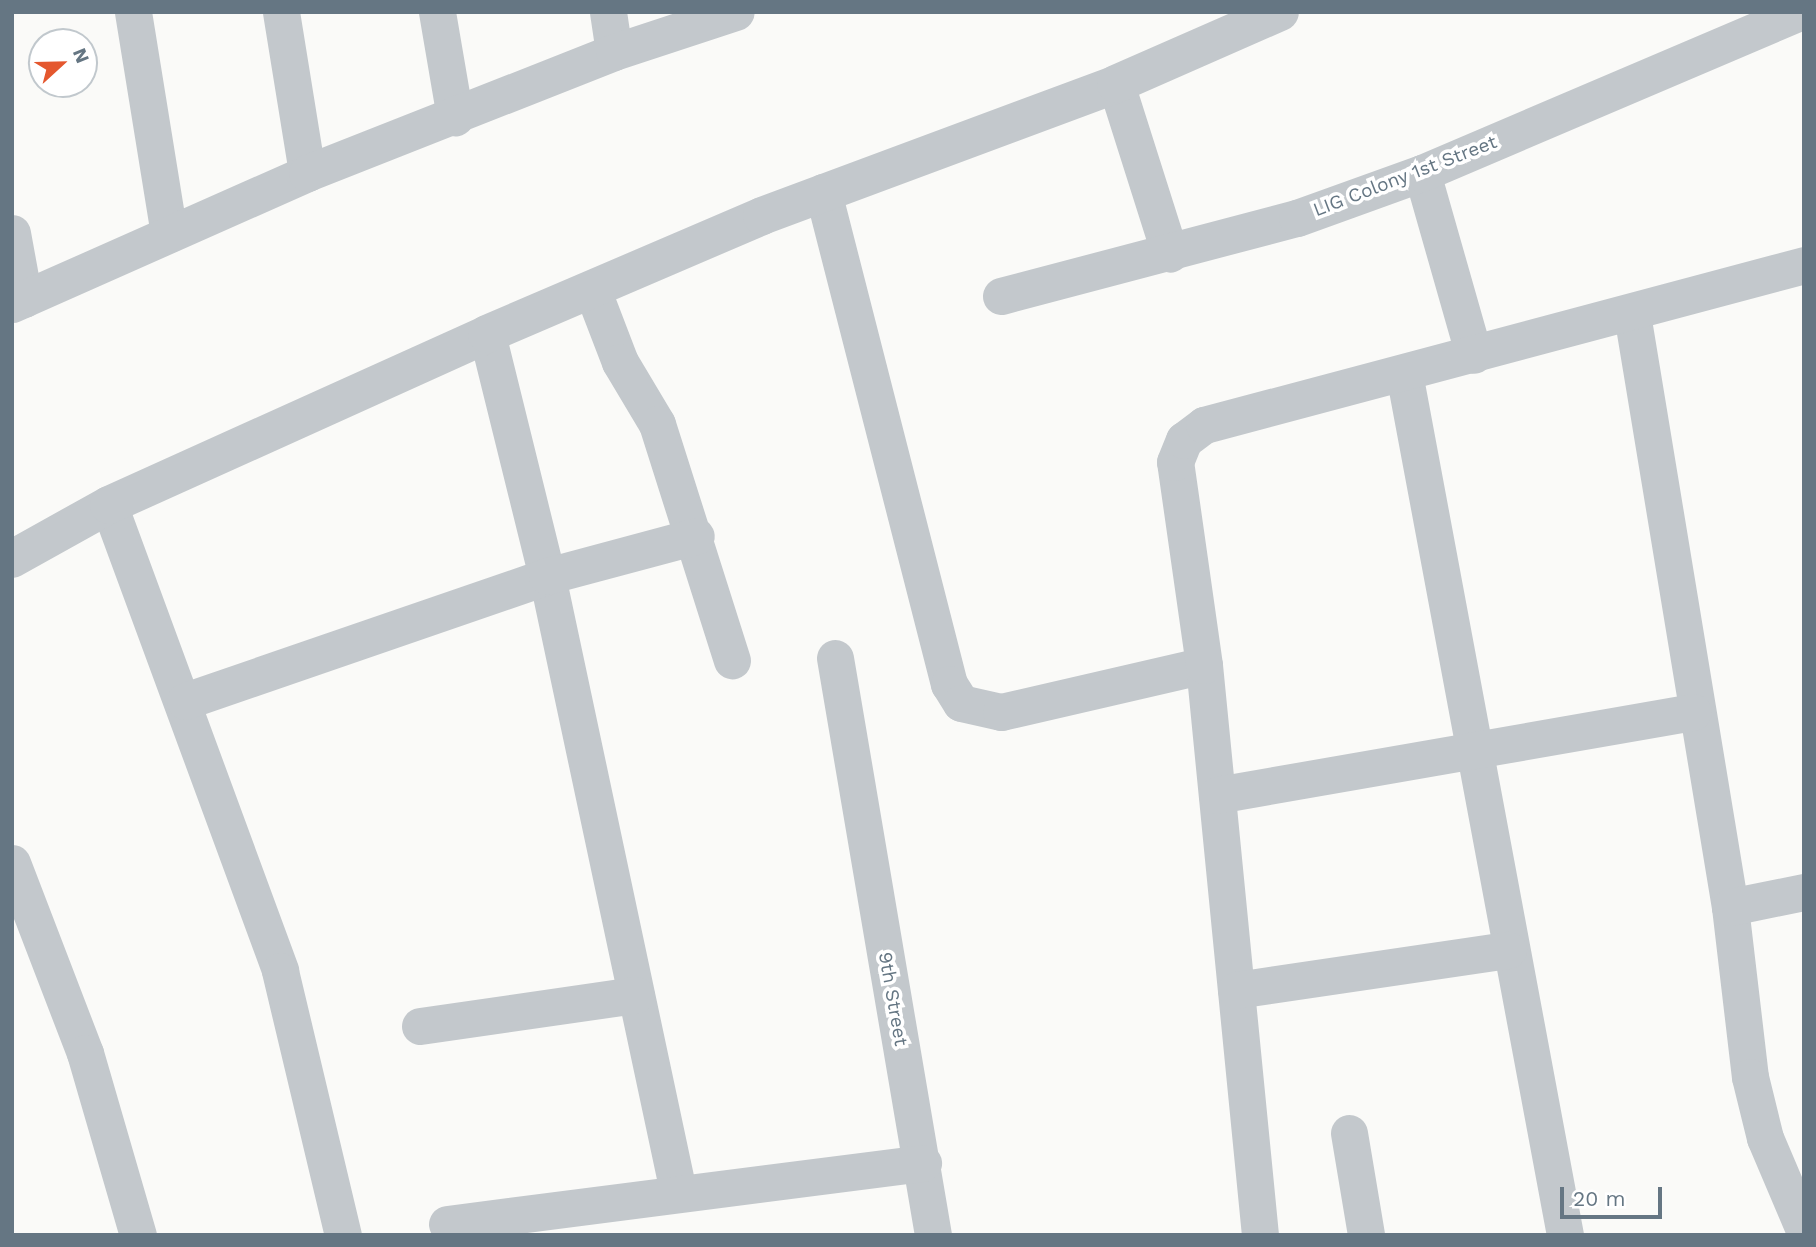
<!DOCTYPE html>
<style>
body{margin:0}
#map{position:relative;width:1816px;height:1247px;overflow:hidden;background:#fafaf8;font-family:"Work Sans",sans-serif}
div>[style]{position:absolute}
[style*='--x']{left:calc(var(--x)*1px);top:calc(var(--y)*1px);width:calc(var(--w)*1px);rotate:calc(var(--a)*1deg)}
.minor>*{height:37px;margin:-18.5px;padding:0 18.5px;transform-origin:18.5px;border-radius:18.5px;background:#c3c8cc}
.tertiary>*{height:38px;margin:-19px;padding:0 19px;transform-origin:19px;border-radius:19px;background:#c3c8cc}
span{translate:-50% -50%;white-space:nowrap;text-align:center;line-height:1.15;-webkit-text-stroke:7px #fff;paint-order:stroke}
.street-label{font-size:19px;color:#657683}
.frame{position:absolute;inset:0;border:14px solid #657683;pointer-events:none}
.north{position:absolute;left:28px;top:28px;width:70px;height:70px;box-sizing:border-box;background:#fff;border:2px solid #c1c8cd;border-radius:50%;rotate:68deg;font-size:19px;font-weight:700;line-height:28px;text-align:center;color:#657683}
.north::after{content:'';display:block;margin:auto;width:24px;height:32px;background:#e4572e;clip-path:polygon(50% 0,100% 100%,50% 72%,0 100%)}
.scale{position:absolute;left:1560px;top:1187px;width:102px;height:32px;box-sizing:border-box;border:4px solid #657683;border-top:0;padding-left:9px;font-size:21px;line-height:24px;white-space:nowrap;color:#657683;-webkit-text-stroke:5px #fff;paint-order:stroke}
</style>
<div id="map">
<div class="minor">
<div style="--x:133;--y:12;--w:225;--a:80.8"></div>
<div style="--x:281;--y:12;--w:163;--a:80.8"></div>
<div style="--x:437;--y:12;--w:107;--a:80.3"></div>
<div style="--x:608;--y:12;--w:40;--a:81.5"></div>
<div style="--x:1116;--y:84;--w:178;--a:72.4"></div>
<div style="--x:1422;--y:173;--w:189;--a:74.1"></div>
<div style="--x:823;--y:192;--w:508;--a:75.64"></div>
<div style="--x:949;--y:684;--w:22;--a:58"></div>
<div style="--x:961;--y:703;--w:41;--a:12.7"></div>
<div style="--x:1001;--y:712;--w:208;--a:-13"></div>
<div style="--x:1204;--y:665;--w:573;--a:84.39"></div>
<div style="--x:12;--y:233;--w:67;--a:79.7"></div>
<div style="--x:592;--y:289;--w:78;--a:69"></div>
<div style="--x:620;--y:362;--w:72;--a:59.2"></div>
<div style="--x:657;--y:424;--w:248;--a:72.4"></div>
<div style="--x:1001;--y:296;--w:306;--a:-14.8"></div>
<div style="--x:1297;--y:218;--w:133;--a:-19.8"></div>
<div style="--x:1422;--y:173;--w:410;--a:-23.1"></div>
<div style="--x:12;--y:304;--w:323;--a:-23.9"></div>
<div style="--x:307;--y:173;--w:330;--a:-21.5"></div>
<div style="--x:614;--y:52;--w:128;--a:-18.2"></div>
<div style="--x:1632;--y:314;--w:601;--a:80.62"></div>
<div style="--x:1730;--y:907;--w:171;--a:83.3"></div>
<div style="--x:1750;--y:1077;--w:63;--a:76.2"></div>
<div style="--x:1765;--y:1138;--w:100;--a:67"></div>
<div style="--x:487;--y:334;--w:249;--a:76.1"></div>
<div style="--x:547;--y:576;--w:629;--a:77.98"></div>
<div style="--x:1404;--y:373;--w:877;--a:79.42"></div>
<div style="--x:109;--y:505;--w:496;--a:69.8"></div>
<div style="--x:280;--y:971;--w:271;--a:76.6"></div>
<div style="--x:835;--y:658;--w:585;--a:80.36"></div>
<div style="--x:1204;--y:665;--w:205;--a:-98.1"></div>
<div style="--x:1175;--y:462;--w:24;--a:-68"></div>
<div style="--x:1184;--y:440;--w:25;--a:-37"></div>
<div style="--x:1204;--y:425;--w:621;--a:-14.93"></div>
<div style="--x:185;--y:701;--w:383;--a:-19"></div>
<div style="--x:547;--y:576;--w:154;--a:-15"></div>
<div style="--x:1217;--y:795;--w:483;--a:-9.9"></div>
<div style="--x:12;--y:863;--w:204;--a:69"></div>
<div style="--x:85;--y:1053;--w:190;--a:73.8"></div>
<div style="--x:1730;--y:907;--w:76;--a:-11.5"></div>
<div style="--x:1236;--y:990;--w:275;--a:-8.4"></div>
<div style="--x:420;--y:1026;--w:218;--a:-8.2"></div>
<div style="--x:1349;--y:1133;--w:103;--a:80.5"></div>
<div style="--x:447;--y:1224;--w:480;--a:-7.3"></div>
</div>
<div class="tertiary">
<div style="--x:12;--y:559;--w:111;--a:-29.1"></div>
<div style="--x:109;--y:505;--w:415;--a:-24.3"></div>
<div style="--x:487;--y:334;--w:299;--a:-23.2"></div>
<div style="--x:762;--y:216;--w:378;--a:-20.4"></div>
<div style="--x:1116;--y:84;--w:179;--a:-23.7"></div>
</div>
<div class="street-label">
<span style="left:1405px;top:176px;rotate:-21deg">LIG Colony 1st Street</span>
<span style="left:893px;top:999px;rotate:80deg">9th Street</span>
</div>
<div class="frame"></div>
<div class="north">N</div>
<div class="scale">20 m</div>
</div>
